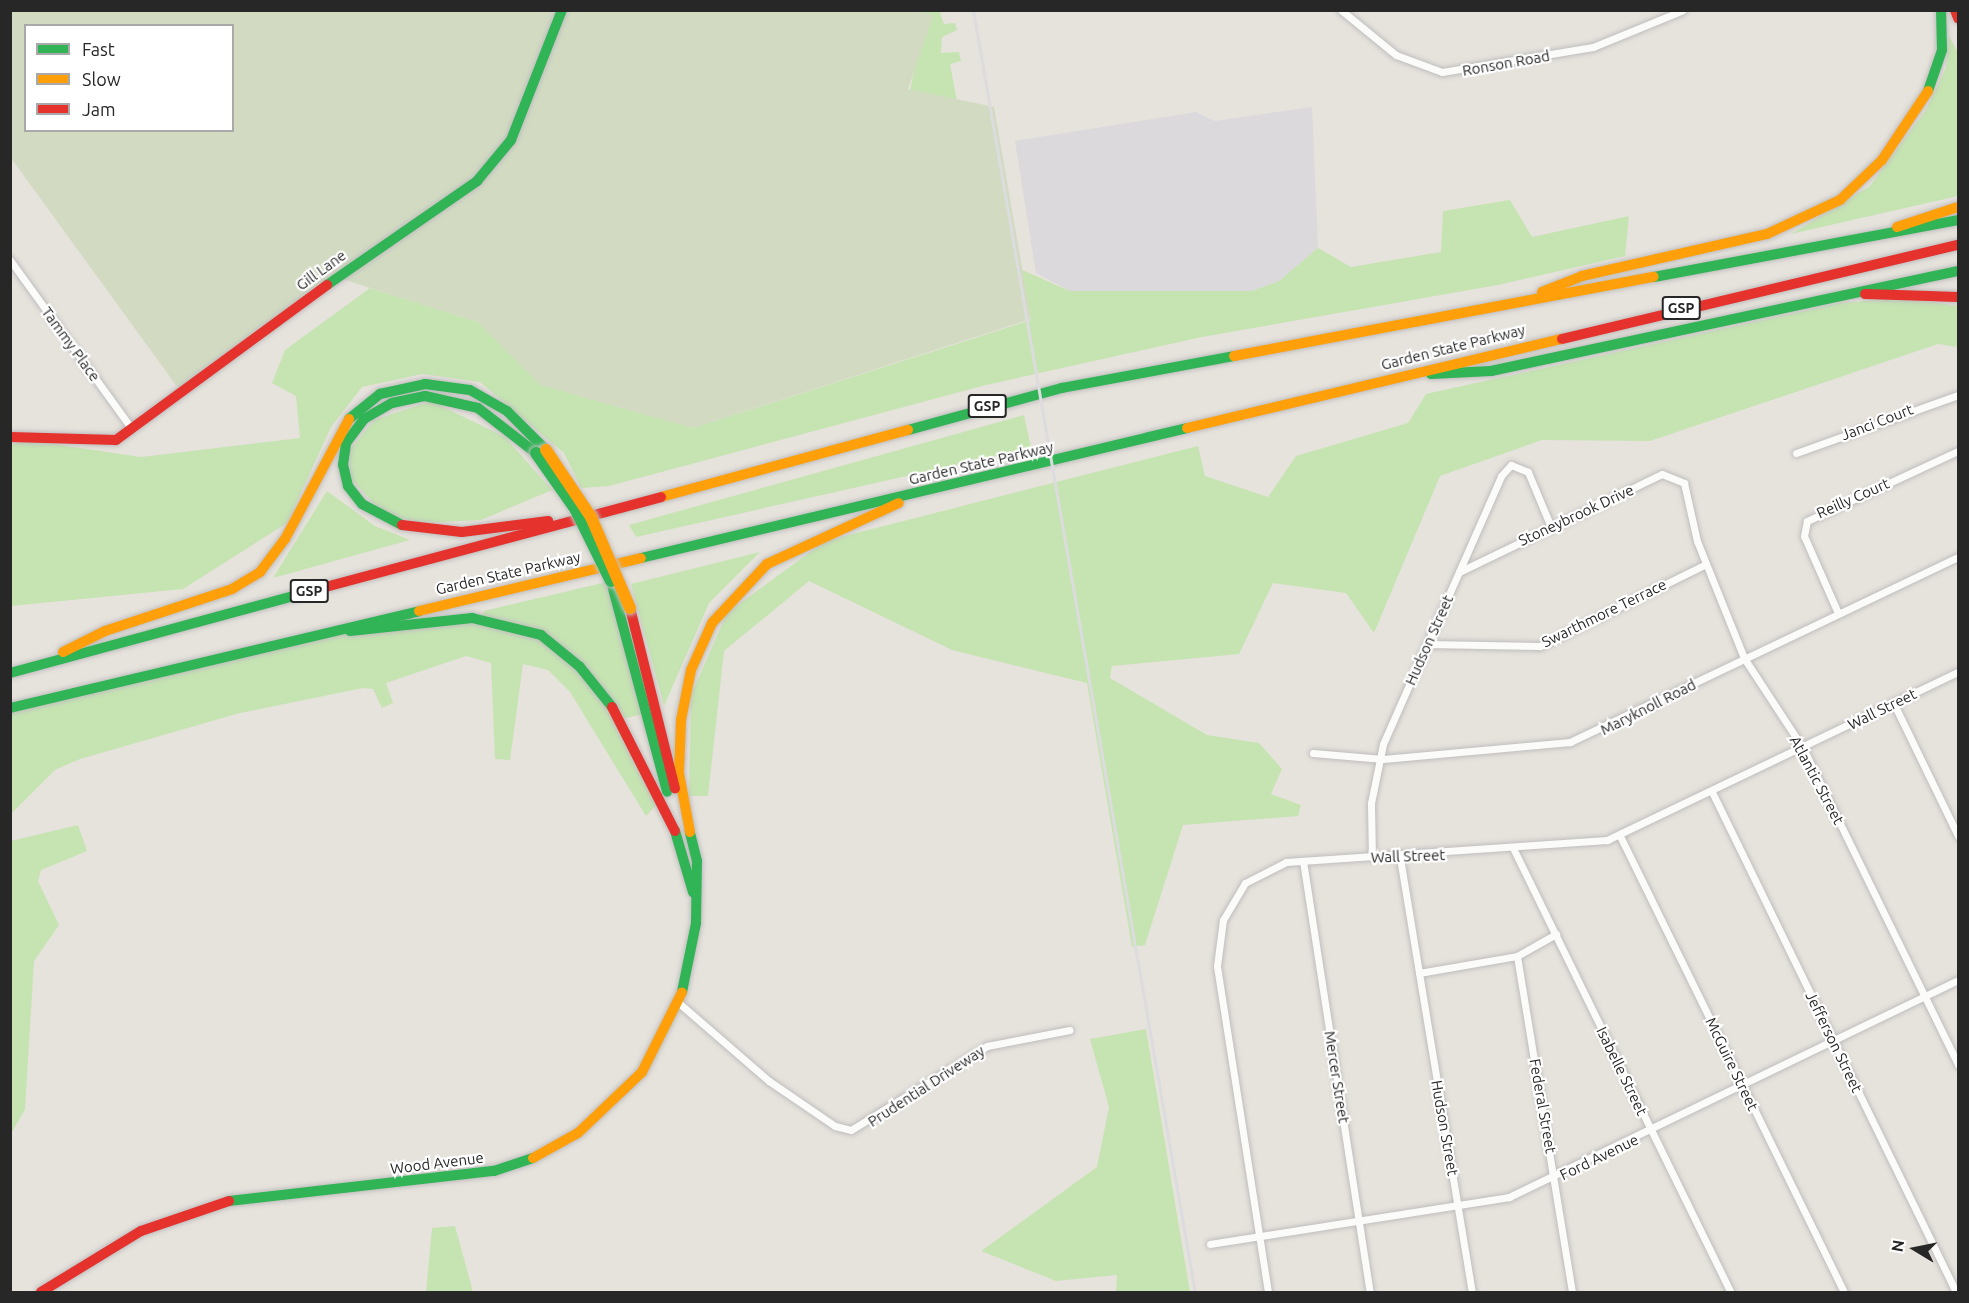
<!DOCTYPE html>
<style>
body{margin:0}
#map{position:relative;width:1969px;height:1303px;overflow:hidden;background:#e6e2dc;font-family:Ubuntu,sans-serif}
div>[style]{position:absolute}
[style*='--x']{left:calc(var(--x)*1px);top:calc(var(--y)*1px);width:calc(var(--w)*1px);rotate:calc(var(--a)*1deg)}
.industrial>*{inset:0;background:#dcd9dc}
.green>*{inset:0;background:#c6e4b2}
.cemetery>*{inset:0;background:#d2dbc2}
.roads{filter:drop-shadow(0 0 2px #bfbebe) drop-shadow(0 0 2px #bfbebe)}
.street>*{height:7px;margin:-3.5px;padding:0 3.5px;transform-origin:3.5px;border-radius:3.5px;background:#fbfbfa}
.fast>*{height:10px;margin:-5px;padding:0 5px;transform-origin:5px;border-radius:5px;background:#30b455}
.slow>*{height:10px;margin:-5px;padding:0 5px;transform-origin:5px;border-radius:5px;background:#ff9f0a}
.jam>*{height:10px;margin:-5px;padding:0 5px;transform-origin:5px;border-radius:5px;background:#e5322d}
.rail>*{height:3px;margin:-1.5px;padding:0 1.5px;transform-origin:1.5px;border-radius:1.5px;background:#dcdcde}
.bridges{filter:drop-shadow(0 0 2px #c3c1bf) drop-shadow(0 0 2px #c3c1bf)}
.fast-bridge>*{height:12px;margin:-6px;padding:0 6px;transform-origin:6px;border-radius:6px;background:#30b455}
.slow-bridge>*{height:12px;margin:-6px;padding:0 6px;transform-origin:6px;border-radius:6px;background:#ff9f0a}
span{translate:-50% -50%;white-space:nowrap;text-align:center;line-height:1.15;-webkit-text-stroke:4.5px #fff;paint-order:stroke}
.shield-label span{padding:2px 4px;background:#fff;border:2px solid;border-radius:4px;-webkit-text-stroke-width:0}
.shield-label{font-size:14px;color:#272727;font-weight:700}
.street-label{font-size:15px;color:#272727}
.frame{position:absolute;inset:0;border:12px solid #272727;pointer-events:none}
.legend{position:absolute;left:24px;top:24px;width:210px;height:108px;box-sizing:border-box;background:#fff;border:2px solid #a9a9a9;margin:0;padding:8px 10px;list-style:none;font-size:18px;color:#272727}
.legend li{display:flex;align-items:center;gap:12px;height:30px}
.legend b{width:30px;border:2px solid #a9a9a9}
.north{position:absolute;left:1885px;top:1219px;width:60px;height:60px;-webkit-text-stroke:4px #fff;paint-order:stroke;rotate:280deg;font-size:16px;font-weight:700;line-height:24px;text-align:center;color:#272727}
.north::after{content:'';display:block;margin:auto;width:21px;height:27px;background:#272727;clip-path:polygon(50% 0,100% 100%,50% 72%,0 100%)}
</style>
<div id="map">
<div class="industrial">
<div style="clip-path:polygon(1312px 107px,1318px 248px,1279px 281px,1252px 291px,1123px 295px,1070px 291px,1036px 273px,1015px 141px,1196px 112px,1215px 121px)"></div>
</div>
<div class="green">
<div style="clip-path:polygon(906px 11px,947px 11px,940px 13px,944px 24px,955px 23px,957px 30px,942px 37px,941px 53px,959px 52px,961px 61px,950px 64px,957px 101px,908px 99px,925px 22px)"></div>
<div style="clip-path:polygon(1949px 36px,1958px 53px,1958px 196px,1791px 234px,1870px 186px,1926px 110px,1946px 68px)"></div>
<div style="clip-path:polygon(1510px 200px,1532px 237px,1629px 216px,1625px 256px,1498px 285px,1202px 337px,986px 385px,609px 486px,581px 488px,564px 453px,480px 382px,422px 374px,362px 387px,331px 427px,287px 523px,183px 589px,11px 606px,10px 445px,26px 440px,141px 457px,300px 438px,296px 396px,272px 383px,285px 350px,370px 288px,478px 322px,541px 385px,693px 428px,1031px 320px,1022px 270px,1070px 291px,1252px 291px,1279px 281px,1318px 248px,1351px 267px,1441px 252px,1443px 211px)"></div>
<div style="clip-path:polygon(1903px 298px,1958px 306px,1958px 347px,1938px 344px,1650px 441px,1542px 440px,1440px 476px,1374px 633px,1346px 593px,1273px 583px,1239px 654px,1112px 666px,1110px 678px,1207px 735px,1259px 743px,1282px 769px,1271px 794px,1301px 805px,1298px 816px,1183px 825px,1145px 945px,1132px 947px,1087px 683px,952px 650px,809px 581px,724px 651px,708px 796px,689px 796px,691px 695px,727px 613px,825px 541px,1198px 446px,1205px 476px,1268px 497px,1296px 456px,1408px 423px,1426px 394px,1840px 303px)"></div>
<div style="clip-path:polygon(431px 401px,505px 437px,552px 490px,481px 520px,420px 523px,383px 513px,350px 478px,350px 450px,374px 420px)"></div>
<div style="clip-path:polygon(1024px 415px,1031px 448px,636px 537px,629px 525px)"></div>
<div style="clip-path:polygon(327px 491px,375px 526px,410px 540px,273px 578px)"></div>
<div style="clip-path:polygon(760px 552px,709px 603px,664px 706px,631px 584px)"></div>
<div style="clip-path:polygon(611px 581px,647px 713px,622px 719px,662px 799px,646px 816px,570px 692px,548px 670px,523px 664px,510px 760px,495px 759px,491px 663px,466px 656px,386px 683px,393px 703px,382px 708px,373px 689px,363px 688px,240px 713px,80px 759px,55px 770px,11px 814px,11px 708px,322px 632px,481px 618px,484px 611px)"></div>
<div style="clip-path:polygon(78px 825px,87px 851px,41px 870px,38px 881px,59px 925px,34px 961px,25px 1109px,11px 1134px,11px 841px)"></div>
<div style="clip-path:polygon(1146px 1029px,1190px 1292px,1116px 1292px,1117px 1275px,1056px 1281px,981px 1251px,1097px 1167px,1109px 1107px,1090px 1039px)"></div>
<div style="clip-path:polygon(455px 1226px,473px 1292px,426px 1292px,432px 1228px)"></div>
</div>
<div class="cemetery">
<div style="clip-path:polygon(evenodd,10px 11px,922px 11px,933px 16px,908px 89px,994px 107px,1031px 319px,693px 428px,541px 385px,478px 322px,339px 278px,181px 392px,11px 158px,10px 11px,26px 26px,232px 26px,232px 130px,26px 130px,26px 26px)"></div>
</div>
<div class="roads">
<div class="street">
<div style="--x:1341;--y:10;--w:71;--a:39.3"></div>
<div style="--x:1396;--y:55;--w:49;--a:20.3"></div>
<div style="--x:1442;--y:72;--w:153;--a:-9.4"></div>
<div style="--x:1593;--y:47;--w:97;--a:-22.3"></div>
<div style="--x:10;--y:260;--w:207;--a:54.2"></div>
<div style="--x:1796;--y:453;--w:172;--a:-19.7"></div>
<div style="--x:1459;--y:572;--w:225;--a:-25.8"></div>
<div style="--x:1662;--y:474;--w:24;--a:22"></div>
<div style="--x:1684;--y:483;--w:59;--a:77.4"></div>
<div style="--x:1697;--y:541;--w:126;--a:68.1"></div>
<div style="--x:1744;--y:658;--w:108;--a:56.8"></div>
<div style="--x:1803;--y:748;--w:353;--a:63.9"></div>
<div style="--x:1838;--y:613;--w:84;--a:-113.8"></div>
<div style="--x:1804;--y:536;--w:15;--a:-79"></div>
<div style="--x:1807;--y:521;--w:166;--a:-24.9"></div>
<div style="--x:1427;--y:644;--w:113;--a:1"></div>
<div style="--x:1540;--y:646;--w:185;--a:-26.3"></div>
<div style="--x:1894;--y:704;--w:147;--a:64.1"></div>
<div style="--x:1313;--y:753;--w:70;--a:4.9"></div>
<div style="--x:1383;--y:759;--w:188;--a:-5.2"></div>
<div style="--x:1570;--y:742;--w:430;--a:-25.5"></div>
<div style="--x:1712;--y:792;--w:556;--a:63.99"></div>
<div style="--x:1620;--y:836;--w:508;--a:63.84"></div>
<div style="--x:1514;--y:850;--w:492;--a:63.9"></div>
<div style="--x:1372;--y:857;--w:54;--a:-91.1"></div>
<div style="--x:1371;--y:803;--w:60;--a:-78.5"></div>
<div style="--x:1383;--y:744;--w:293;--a:-66.2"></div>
<div style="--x:1501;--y:476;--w:15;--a:-48"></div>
<div style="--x:1511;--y:465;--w:18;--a:22"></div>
<div style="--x:1528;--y:472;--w:60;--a:67.3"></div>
<div style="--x:1400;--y:858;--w:440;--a:80.6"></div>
<div style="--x:1303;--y:861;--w:436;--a:81.2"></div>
<div style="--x:1517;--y:956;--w:340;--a:80.7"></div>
<div style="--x:1419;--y:973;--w:99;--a:-9.8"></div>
<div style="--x:1517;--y:956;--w:45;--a:-29.4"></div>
<div style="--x:680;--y:1004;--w:118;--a:40.9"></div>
<div style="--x:769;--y:1081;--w:80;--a:34.3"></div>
<div style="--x:835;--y:1126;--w:16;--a:14"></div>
<div style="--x:851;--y:1130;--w:160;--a:-31.7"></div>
<div style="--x:987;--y:1046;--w:84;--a:-11"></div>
<div style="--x:1210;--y:1244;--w:303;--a:-8.9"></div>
<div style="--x:1509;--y:1197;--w:499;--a:-25.8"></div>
<div style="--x:1268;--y:1292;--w:330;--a:-98.9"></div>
<div style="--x:1217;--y:966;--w:46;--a:-82.6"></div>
<div style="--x:1223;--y:920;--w:43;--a:-59.3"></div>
<div style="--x:1245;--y:883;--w:46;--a:-27.1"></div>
<div style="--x:1286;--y:862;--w:322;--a:-3.9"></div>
<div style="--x:1607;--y:840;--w:389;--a:-25.6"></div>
</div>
<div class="fast">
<div style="--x:1928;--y:91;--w:43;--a:-71.1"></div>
<div style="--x:1942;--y:50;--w:40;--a:-91.4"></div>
<div style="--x:1654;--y:277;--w:309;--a:-10.6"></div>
<div style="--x:327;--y:285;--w:183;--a:-34.7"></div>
<div style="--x:477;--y:181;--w:53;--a:-50.3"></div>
<div style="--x:511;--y:140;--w:140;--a:-68.6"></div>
<div style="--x:1431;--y:374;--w:60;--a:-2.9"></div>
<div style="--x:1491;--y:371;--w:478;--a:-12.1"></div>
<div style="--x:349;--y:419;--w:40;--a:-39"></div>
<div style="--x:380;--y:394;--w:46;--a:-12.5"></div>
<div style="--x:425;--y:384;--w:45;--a:7.6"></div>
<div style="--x:470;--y:390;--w:43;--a:29.6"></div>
<div style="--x:507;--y:411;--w:55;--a:45"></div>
<div style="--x:908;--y:430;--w:160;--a:-15.3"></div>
<div style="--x:1062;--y:388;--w:175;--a:-10.5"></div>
<div style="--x:402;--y:525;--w:45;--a:-152.3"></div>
<div style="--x:362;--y:504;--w:23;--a:-128"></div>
<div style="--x:348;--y:486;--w:22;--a:-103"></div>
<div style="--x:343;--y:465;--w:22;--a:-82"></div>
<div style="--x:346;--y:443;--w:30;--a:-53"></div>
<div style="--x:364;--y:419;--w:32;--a:-30"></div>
<div style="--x:392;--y:403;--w:34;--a:-12"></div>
<div style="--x:425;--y:396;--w:54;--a:12.8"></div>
<div style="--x:478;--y:408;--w:73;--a:37.8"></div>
<div style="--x:641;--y:558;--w:561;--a:-13.39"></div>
<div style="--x:611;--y:581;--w:218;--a:75.1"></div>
<div style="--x:350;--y:631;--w:123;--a:-6.1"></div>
<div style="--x:472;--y:618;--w:71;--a:13.8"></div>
<div style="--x:541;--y:635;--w:50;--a:39.4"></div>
<div style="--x:580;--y:667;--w:51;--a:51.3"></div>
<div style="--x:10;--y:673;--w:323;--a:-15.2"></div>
<div style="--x:10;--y:708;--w:420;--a:-13.3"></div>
<div style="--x:675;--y:831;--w:64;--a:73.6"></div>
<div style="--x:682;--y:992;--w:70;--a:-78.5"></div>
<div style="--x:696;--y:923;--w:62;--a:-89.1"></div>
<div style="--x:697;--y:861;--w:30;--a:-104"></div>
<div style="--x:229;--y:1201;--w:267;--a:-6.5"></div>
<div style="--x:494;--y:1171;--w:41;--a:-18.4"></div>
</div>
<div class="slow">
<div style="--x:1897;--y:227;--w:64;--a:-18.2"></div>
<div style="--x:1542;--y:292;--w:43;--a:-21.8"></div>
<div style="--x:1582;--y:276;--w:190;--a:-12.8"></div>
<div style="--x:1767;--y:234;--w:81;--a:-25"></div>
<div style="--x:1840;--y:200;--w:58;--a:-43.6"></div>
<div style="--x:1882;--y:160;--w:83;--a:-56.3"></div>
<div style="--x:1234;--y:356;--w:427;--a:-10.7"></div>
<div style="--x:1187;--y:428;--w:385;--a:-13.4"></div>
<div style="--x:661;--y:497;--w:256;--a:-15.2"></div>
<div style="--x:419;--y:611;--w:228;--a:-13.4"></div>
<div style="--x:63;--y:652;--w:47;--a:-26.6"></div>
<div style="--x:105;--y:631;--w:134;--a:-18.3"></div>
<div style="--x:232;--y:589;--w:33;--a:-31"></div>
<div style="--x:260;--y:572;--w:41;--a:-52.9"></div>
<div style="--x:285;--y:539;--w:136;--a:-61.9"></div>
<div style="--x:690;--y:832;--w:60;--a:-100.6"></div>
<div style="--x:679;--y:773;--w:53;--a:-87.8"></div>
<div style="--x:681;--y:720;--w:51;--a:-78.7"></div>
<div style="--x:691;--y:670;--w:51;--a:-65.9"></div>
<div style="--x:712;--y:623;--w:81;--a:-47"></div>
<div style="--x:767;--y:564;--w:145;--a:-24.8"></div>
<div style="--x:533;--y:1158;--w:51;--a:-29.1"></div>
<div style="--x:578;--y:1133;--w:88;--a:-43.6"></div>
<div style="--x:642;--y:1072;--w:89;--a:-63.4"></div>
</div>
<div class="jam">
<div style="--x:1955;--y:10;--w:9;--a:69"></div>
<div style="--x:1865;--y:294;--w:93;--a:1.8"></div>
<div style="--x:1562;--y:339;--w:407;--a:-13.4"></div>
<div style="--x:10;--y:437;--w:106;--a:1.6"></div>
<div style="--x:116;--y:440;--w:262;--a:-36.3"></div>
<div style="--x:402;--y:525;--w:60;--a:6.7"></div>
<div style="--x:462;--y:532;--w:87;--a:-7.3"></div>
<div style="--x:322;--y:588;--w:351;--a:-15"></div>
<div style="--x:630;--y:608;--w:186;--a:76"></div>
<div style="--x:612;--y:707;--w:139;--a:63.1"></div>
<div style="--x:41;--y:1292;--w:117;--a:-31.4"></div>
<div style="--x:141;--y:1231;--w:93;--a:-18.8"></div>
</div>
</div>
<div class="rail">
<div style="--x:973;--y:10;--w:1301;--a:80.18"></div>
</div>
<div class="bridges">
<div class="fast-bridge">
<div style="--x:536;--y:453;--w:70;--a:54.9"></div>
<div style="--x:576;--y:510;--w:79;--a:63.8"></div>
</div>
<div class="slow-bridge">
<div style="--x:546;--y:450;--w:81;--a:56.1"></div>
<div style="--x:591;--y:517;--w:99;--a:66.8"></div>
</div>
</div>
<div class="shield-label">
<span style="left:1681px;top:308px">GSP</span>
<span style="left:987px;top:406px">GSP</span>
<span style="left:309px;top:591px">GSP</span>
</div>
<div class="street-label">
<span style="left:1506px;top:63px;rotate:-10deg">Ronson Road</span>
<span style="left:321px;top:270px;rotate:-36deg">Gill Lane</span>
<span style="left:71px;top:344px;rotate:54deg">Tammy Place</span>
<span style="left:1453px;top:347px;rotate:-14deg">Garden State Parkway</span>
<span style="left:1877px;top:422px;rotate:-21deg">Janci Court</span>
<span style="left:981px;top:463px;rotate:-13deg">Garden State Parkway</span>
<span style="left:1853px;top:498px;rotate:-24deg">Reilly Court</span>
<span style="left:1576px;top:515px;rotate:-25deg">Stoneybrook Drive</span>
<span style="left:508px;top:573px;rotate:-13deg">Garden State Parkway</span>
<span style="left:1604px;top:613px;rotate:-26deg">Swarthmore Terrace</span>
<span style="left:1429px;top:640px;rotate:-66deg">Hudson Street</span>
<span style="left:1648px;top:707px;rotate:-27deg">Maryknoll Road</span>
<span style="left:1882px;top:709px;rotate:-26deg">Wall Street</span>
<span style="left:1817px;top:780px;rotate:62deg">Atlantic Street</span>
<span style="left:1408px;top:856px;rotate:-2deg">Wall Street</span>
<span style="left:1834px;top:1042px;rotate:64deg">Jefferson Street</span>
<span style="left:1732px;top:1064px;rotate:64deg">McGuire Street</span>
<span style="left:1622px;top:1071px;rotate:64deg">Isabelle Street</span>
<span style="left:1337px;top:1077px;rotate:81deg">Mercer Street</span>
<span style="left:926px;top:1086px;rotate:-33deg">Prudential Driveway</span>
<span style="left:1543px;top:1106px;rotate:80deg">Federal Street</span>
<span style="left:1445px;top:1128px;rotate:80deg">Hudson Street</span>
<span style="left:1599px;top:1157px;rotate:-26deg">Ford Avenue</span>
<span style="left:437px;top:1163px;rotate:-7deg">Wood Avenue</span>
</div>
<div class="frame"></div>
<ul class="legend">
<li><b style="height:8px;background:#30b455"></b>Fast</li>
<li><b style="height:8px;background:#ff9f0a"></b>Slow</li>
<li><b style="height:8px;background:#e5322d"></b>Jam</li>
</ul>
<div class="north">N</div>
</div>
